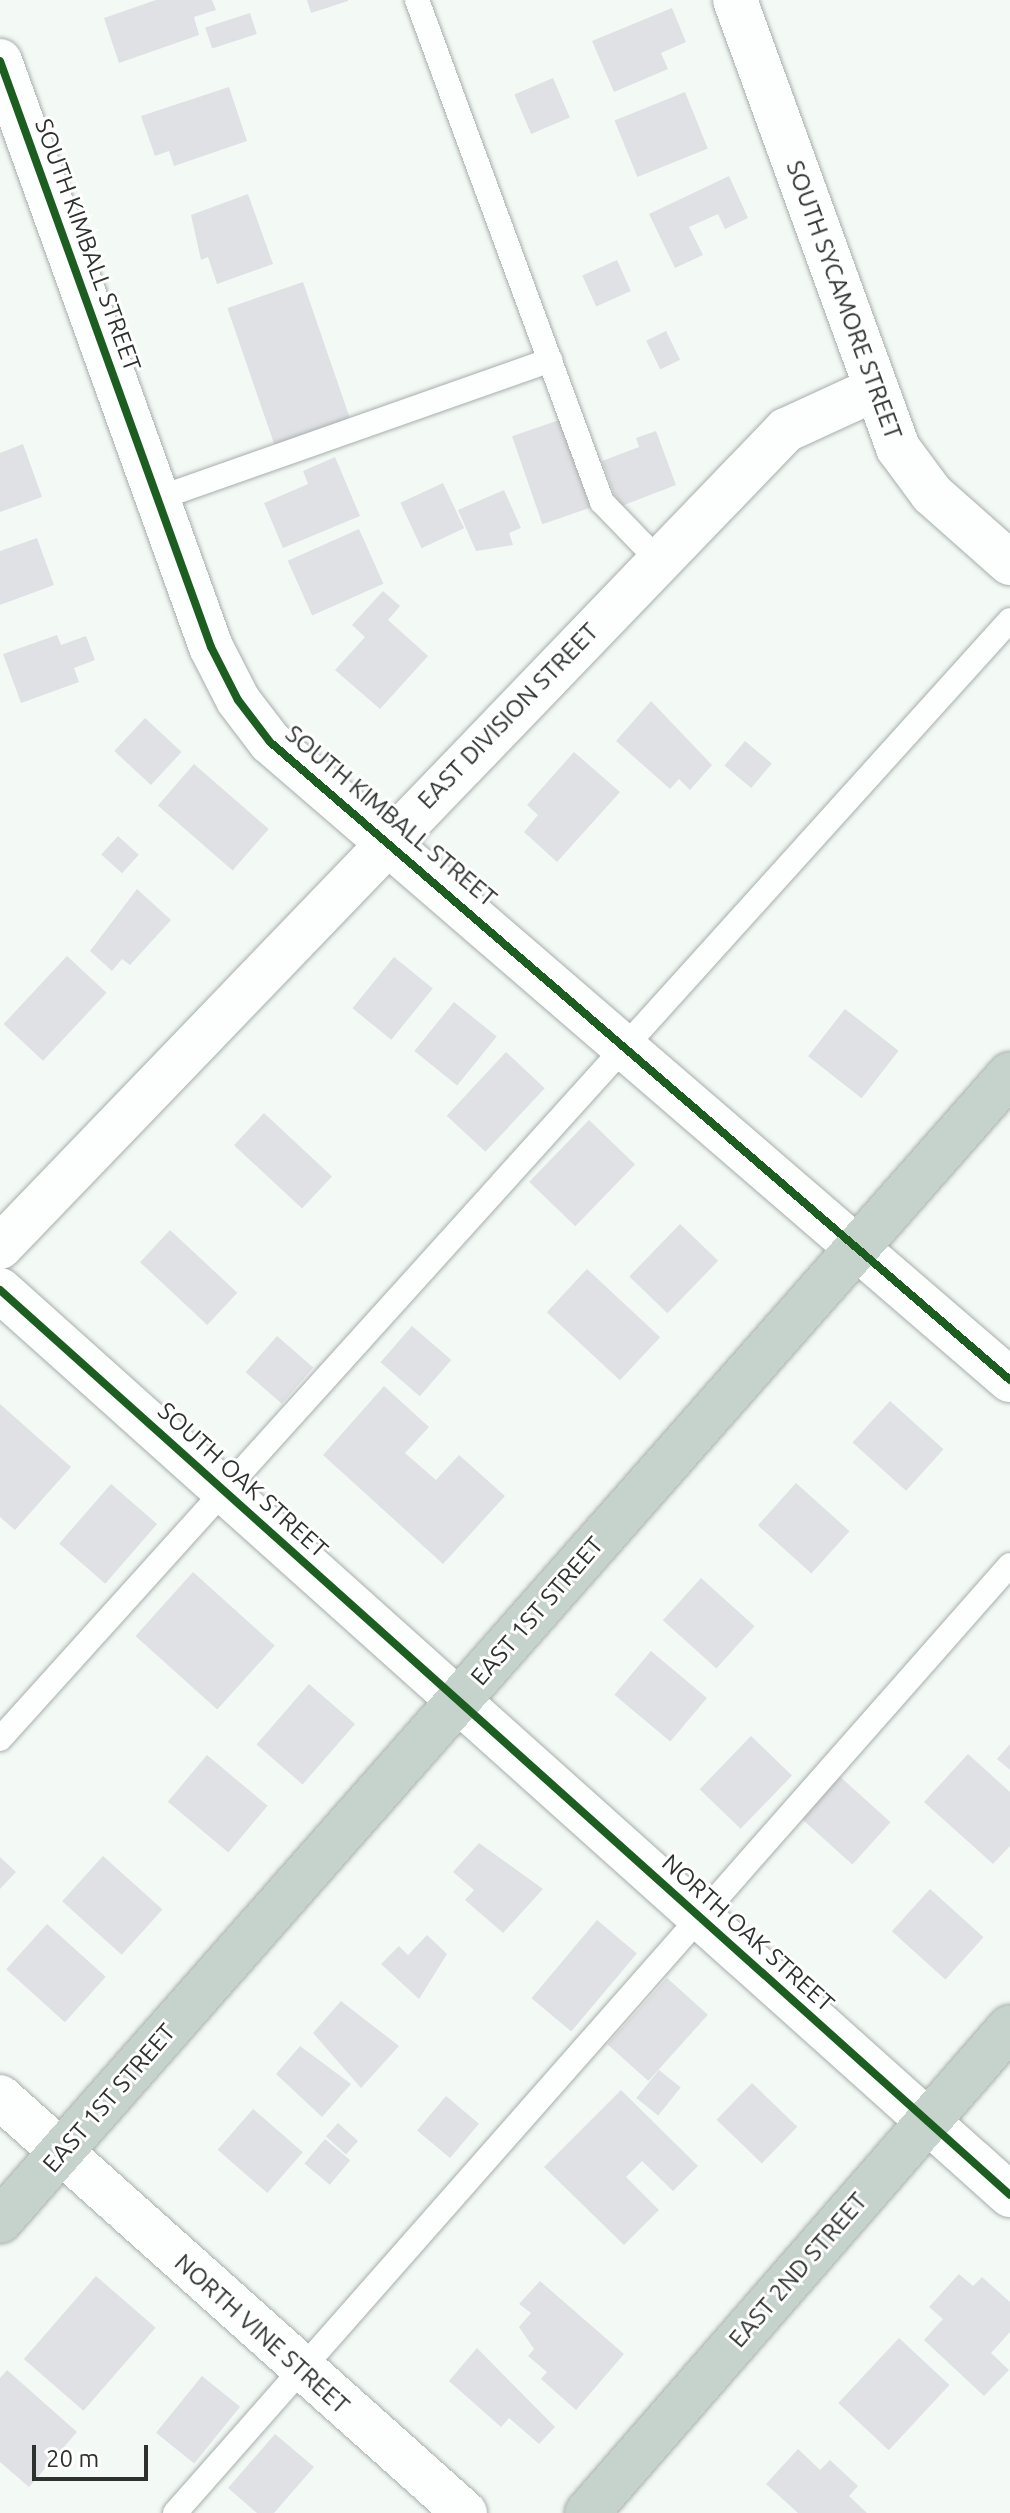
<!DOCTYPE html>
<style>
body{margin:0}
#map{position:relative;width:1010px;height:2513px;overflow:hidden;background:#f3faf6;font-family:Ubuntu,sans-serif}
div>[style]{position:absolute}
[style*='--x']{left:calc(var(--x)*1px);top:calc(var(--y)*1px);width:calc(var(--w)*1px);rotate:calc(var(--a)*1deg)}
.building>*{inset:0;background:#dfe1e4;transform-origin:0 0}
.roads{filter:drop-shadow(0 0 2px #a8aeab) drop-shadow(0 0 2px #a8aeab)}
.lane>*{height:24px;margin:-12px;padding:0 12px;transform-origin:12px;border-radius:12px;background:#fdfefe}
.street>*{height:44px;margin:-22px;padding:0 22px;transform-origin:22px;border-radius:22px;background:#fdfefe}
.secondary>*{height:44px;margin:-22px;padding:0 22px;transform-origin:22px;border-radius:22px;background:#fdfefe}
.highway>*{height:44px;margin:-22px;padding:0 22px;transform-origin:22px;border-radius:22px;background:#c6d3cd}
.cycleway>*{height:8px;margin:-4px;padding:0 4px;transform-origin:4px;border-radius:4px;background:#1b5e20}
span{translate:-50% -50%;white-space:nowrap;text-align:center;line-height:1.15;-webkit-text-stroke:6px #fff;paint-order:stroke}
.street-label{font-size:24px;color:#2d322f}
.scale{position:absolute;left:32px;top:2445px;width:116px;height:36px;box-sizing:border-box;border:4px solid #2d322f;border-top:0;padding-left:10px;font-size:24px;line-height:28px;white-space:nowrap;color:#2d322f;-webkit-text-stroke:6px #fff;paint-order:stroke}
</style>
<div id="map">
<div class="building">
<div style="clip-path:polygon(156px 0,212px 0,216px 10px,194px 17px,199px 35px,119px 63px,104px 18px)"></div>
<div style="clip-path:polygon(307px 0,348px 0,348px 1px,311px 13px)"></div>
<div style="clip-path:polygon(672px 8px,686px 42px,661px 53px,668px 69px,614px 92px,592px 41px)"></div>
<div style="left:250px;top:13px;width:22px;height:47px;rotate:72deg"></div>
<div style="left:553px;top:78px;width:43px;height:42px;rotate:67deg"></div>
<div style="clip-path:polygon(229px 87px,247px 141px,174px 166px,169px 151px,155px 156px,141px 116px)"></div>
<div style="left:685px;top:92px;width:61px;height:76px;rotate:68deg"></div>
<div style="clip-path:polygon(729px 176px,748px 218px,725px 229px,718px 214px,689px 227px,703px 255px,675px 268px,649px 214px)"></div>
<div style="clip-path:polygon(248px 194px,273px 264px,217px 284px,208px 257px,201px 260px,191px 215px)"></div>
<div style="left:617px;top:260px;width:34px;height:38px;rotate:66deg"></div>
<div style="left:303px;top:282px;width:148px;height:80px;rotate:71deg"></div>
<div style="left:666px;top:331px;width:32px;height:22px;rotate:64deg"></div>
<div style="left:565px;top:418px;width:93px;height:56px;rotate:71deg"></div>
<div style="clip-path:polygon(656px 431px,676px 485px,619px 507px,602px 461px,639px 447px,636px 438px)"></div>
<div style="clip-path:polygon(23px 444px,42px 497px,0 512px,0 453px)"></div>
<div style="clip-path:polygon(335px 457px,360px 516px,283px 548px,264px 503px,308px 484px,303px 471px)"></div>
<div style="left:443px;top:483px;width:50px;height:47px;rotate:65deg"></div>
<div style="clip-path:polygon(504px 490px,521px 528px,509px 533px,513px 545px,476px 551px,458px 510px)"></div>
<div style="left:359px;top:529px;width:60px;height:78px;rotate:66deg"></div>
<div style="clip-path:polygon(37px 538px,54px 585px,0 605px,0 551px)"></div>
<div style="clip-path:polygon(383px 591px,400px 606px,388px 620px,428px 656px,380px 709px,335px 670px,365px 637px,352px 625px)"></div>
<div style="clip-path:polygon(57px 635px,61px 645px,86px 636px,95px 660px,74px 668px,79px 682px,21px 703px,3px 654px)"></div>
<div style="clip-path:polygon(651px 701px,712px 765px,690px 790px,679px 779px,670px 789px,616px 741px)"></div>
<div style="left:145px;top:718px;width:50px;height:45px;rotate:43deg"></div>
<div style="left:745px;top:741px;width:35px;height:32px;rotate:40deg"></div>
<div style="clip-path:polygon(574px 752px,620px 792px,557px 862px,524px 832px,538px 815px,527px 805px)"></div>
<div style="left:194px;top:764px;width:99px;height:55px;rotate:41deg"></div>
<div style="left:118px;top:836px;width:28px;height:25px;rotate:42deg"></div>
<div style="clip-path:polygon(137px 889px,171px 920px,130px 965px,122px 959px,112px 971px,90px 951px)"></div>
<div style="left:67px;top:956px;width:54px;height:93px;rotate:43deg"></div>
<div style="left:394px;top:957px;width:50px;height:66px;rotate:39deg"></div>
<div style="left:454px;top:1002px;width:55px;height:63px;rotate:39deg"></div>
<div style="left:845px;top:1009px;width:68px;height:60px;rotate:38deg"></div>
<div style="left:506px;top:1052px;width:53px;height:87px;rotate:43deg"></div>
<div style="left:264px;top:1113px;width:93px;height:44px;rotate:43deg"></div>
<div style="left:589px;top:1120px;width:64px;height:86px;rotate:44deg"></div>
<div style="left:680px;top:1224px;width:53px;height:73px;rotate:44deg"></div>
<div style="left:170px;top:1230px;width:92px;height:44px;rotate:43deg"></div>
<div style="left:587px;top:1269px;width:100px;height:59px;rotate:43deg"></div>
<div style="left:412px;top:1326px;width:52px;height:48px;rotate:41deg"></div>
<div style="left:277px;top:1336px;width:48px;height:48px;rotate:41deg"></div>
<div style="clip-path:polygon(384px 1386px,429px 1427px,405px 1453px,436px 1480px,459px 1455px,505px 1496px,443px 1564px,323px 1455px)"></div>
<div style="left:890px;top:1401px;width:72px;height:56px;rotate:42deg"></div>
<div style="clip-path:polygon(0 1404px,71px 1467px,15px 1530px,0 1517px)"></div>
<div style="left:796px;top:1483px;width:72px;height:57px;rotate:42deg"></div>
<div style="left:111px;top:1484px;width:61px;height:79px;rotate:41deg"></div>
<div style="left:193px;top:1572px;width:110px;height:86px;rotate:42deg"></div>
<div style="left:701px;top:1578px;width:72px;height:57px;rotate:42deg"></div>
<div style="left:651px;top:1651px;width:73px;height:57px;rotate:40deg"></div>
<div style="left:309px;top:1684px;width:61px;height:80px;rotate:41deg"></div>
<div style="left:751px;top:1736px;width:57px;height:74px;rotate:44deg"></div>
<div style="clip-path:polygon(1010px 1744px,1010px 1770px,997px 1759px)"></div>
<div style="clip-path:polygon(968px 1754px,1010px 1792px,1010px 1846px,993px 1864px,924px 1802px)"></div>
<div style="left:207px;top:1755px;width:79px;height:61px;rotate:40deg"></div>
<div style="left:837px;top:1774px;width:72px;height:57px;rotate:42deg"></div>
<div style="clip-path:polygon(479px 1843px,543px 1889px,503px 1933px,465px 1900px,474px 1890px,453px 1872px)"></div>
<div style="left:103px;top:1856px;width:80px;height:61px;rotate:42deg"></div>
<div style="clip-path:polygon(0 1857px,16px 1872px,0 1889px)"></div>
<div style="left:930px;top:1889px;width:72px;height:57px;rotate:42deg"></div>
<div style="left:597px;top:1920px;width:52px;height:102px;rotate:40deg"></div>
<div style="left:47px;top:1924px;width:79px;height:61px;rotate:42deg"></div>
<div style="clip-path:polygon(427px 1935px,447px 1954px,419px 1999px,381px 1964px,399px 1946px,408px 1955px)"></div>
<div style="left:667px;top:1978px;width:55px;height:89px;rotate:42deg"></div>
<div style="clip-path:polygon(341px 2001px,399px 2046px,361px 2088px,313px 2033px)"></div>
<div style="clip-path:polygon(300px 2046px,351px 2084px,322px 2117px,276px 2074px)"></div>
<div style="left:659px;top:2070px;width:28px;height:36px;rotate:39deg"></div>
<div style="left:752px;top:2083px;width:63px;height:51px;rotate:44deg"></div>
<div style="clip-path:polygon(621px 2090px,698px 2166px,673px 2191px,642px 2161px,626px 2177px,659px 2210px,624px 2245px,544px 2167px)"></div>
<div style="left:446px;top:2096px;width:43px;height:45px;rotate:40deg"></div>
<div style="left:253px;top:2109px;width:66px;height:54px;rotate:41deg"></div>
<div style="left:338px;top:2123px;width:27px;height:18px;rotate:42deg"></div>
<div style="left:325px;top:2139px;width:33px;height:32px;rotate:40deg"></div>
<div style="clip-path:polygon(959px 2274px,973px 2286px,982px 2277px,1010px 2302px,1010px 2332px,991px 2353px,1009px 2370px,984px 2396px,924px 2340px,943px 2319px,929px 2307px)"></div>
<div style="left:96px;top:2276px;width:79px;height:110px;rotate:41deg"></div>
<div style="clip-path:polygon(540px 2281px,624px 2354px,576px 2410px,541px 2379px,547px 2372px,528px 2356px,534px 2349px,519px 2327px,531px 2313px,519px 2304px)"></div>
<div style="left:899px;top:2338px;width:69px;height:89px;rotate:43deg"></div>
<div style="clip-path:polygon(477px 2348px,555px 2427px,539px 2444px,509px 2418px,501px 2427px,449px 2381px)"></div>
<div style="clip-path:polygon(7px 2370px,77px 2432px,29px 2487px,0 2462px,0 2378px)"></div>
<div style="left:202px;top:2376px;width:49px;height:73px;rotate:39deg"></div>
<div style="clip-path:polygon(275px 2434px,314px 2467px,274px 2513px,257px 2513px,228px 2488px)"></div>
<div style="clip-path:polygon(798px 2449px,820px 2470px,830px 2460px,858px 2486px,849px 2496px,867px 2513px,798px 2513px,766px 2484px)"></div>
</div>
<div class="roads">
<div class="lane">
<div style="--x:417;--y:0;--w:535;--a:69.77"></div>
<div style="--x:602;--y:502;--w:81;--a:46"></div>
<div style="--x:159;--y:498;--w:415;--a:-19.4"></div>
<div style="--x:0;--y:1739;--w:1507;--a:-47.93"></div>
<div style="--x:175;--y:2513;--w:1263;--a:-48.63"></div>
</div>
<div class="street">
<div style="--x:735;--y:0;--w:477;--a:70"></div>
<div style="--x:898;--y:448;--w:57;--a:53.5"></div>
<div style="--x:932;--y:494;--w:104;--a:41.5"></div>
<div style="--x:0;--y:61;--w:623;--a:70.2"></div>
<div style="--x:211;--y:647;--w:59;--a:63"></div>
<div style="--x:238;--y:700;--w:53;--a:52.7"></div>
<div style="--x:270;--y:742;--w:977;--a:40.77"></div>
<div style="--x:0;--y:1247;--w:1134;--a:-46.11"></div>
<div style="--x:786;--y:430;--w:96;--a:-24.7"></div>
<div style="--x:0;--y:1290;--w:1356;--a:41.86"></div>
</div>
<div class="secondary">
<div style="--x:0;--y:2097;--w:624;--a:41.82"></div>
</div>
<div class="highway">
<div style="--x:0;--y:2221;--w:1528;--a:-48.63"></div>
<div style="--x:587;--y:2513;--w:644;--a:-48.96"></div>
</div>
</div>
<div class="cycleway">
<div style="--x:0;--y:61;--w:623;--a:70.2"></div>
<div style="--x:211;--y:647;--w:59;--a:63"></div>
<div style="--x:238;--y:700;--w:53;--a:52.7"></div>
<div style="--x:270;--y:742;--w:977;--a:40.77"></div>
<div style="--x:0;--y:1290;--w:1356;--a:41.86"></div>
</div>
<div class="street-label">
<span style="left:88px;top:245px;rotate:70deg">SOUTH KIMBALL STREET</span>
<span style="left:844px;top:300px;rotate:70deg">SOUTH SYCAMORE STREET</span>
<span style="left:508px;top:716px;rotate:-46deg">EAST DIVISION STREET</span>
<span style="left:391px;top:816px;rotate:40deg">SOUTH KIMBALL STREET</span>
<span style="left:243px;top:1480px;rotate:42deg">SOUTH OAK STREET</span>
<span style="left:537px;top:1611px;rotate:-49deg">EAST 1ST STREET</span>
<span style="left:748px;top:1933px;rotate:42deg">NORTH OAK STREET</span>
<span style="left:109px;top:2098px;rotate:-49deg">EAST 1ST STREET</span>
<span style="left:798px;top:2270px;rotate:-49deg">EAST 2ND STREET</span>
<span style="left:262px;top:2334px;rotate:42deg">NORTH VINE STREET</span>
</div>
<div class="scale">20 m</div>
</div>
